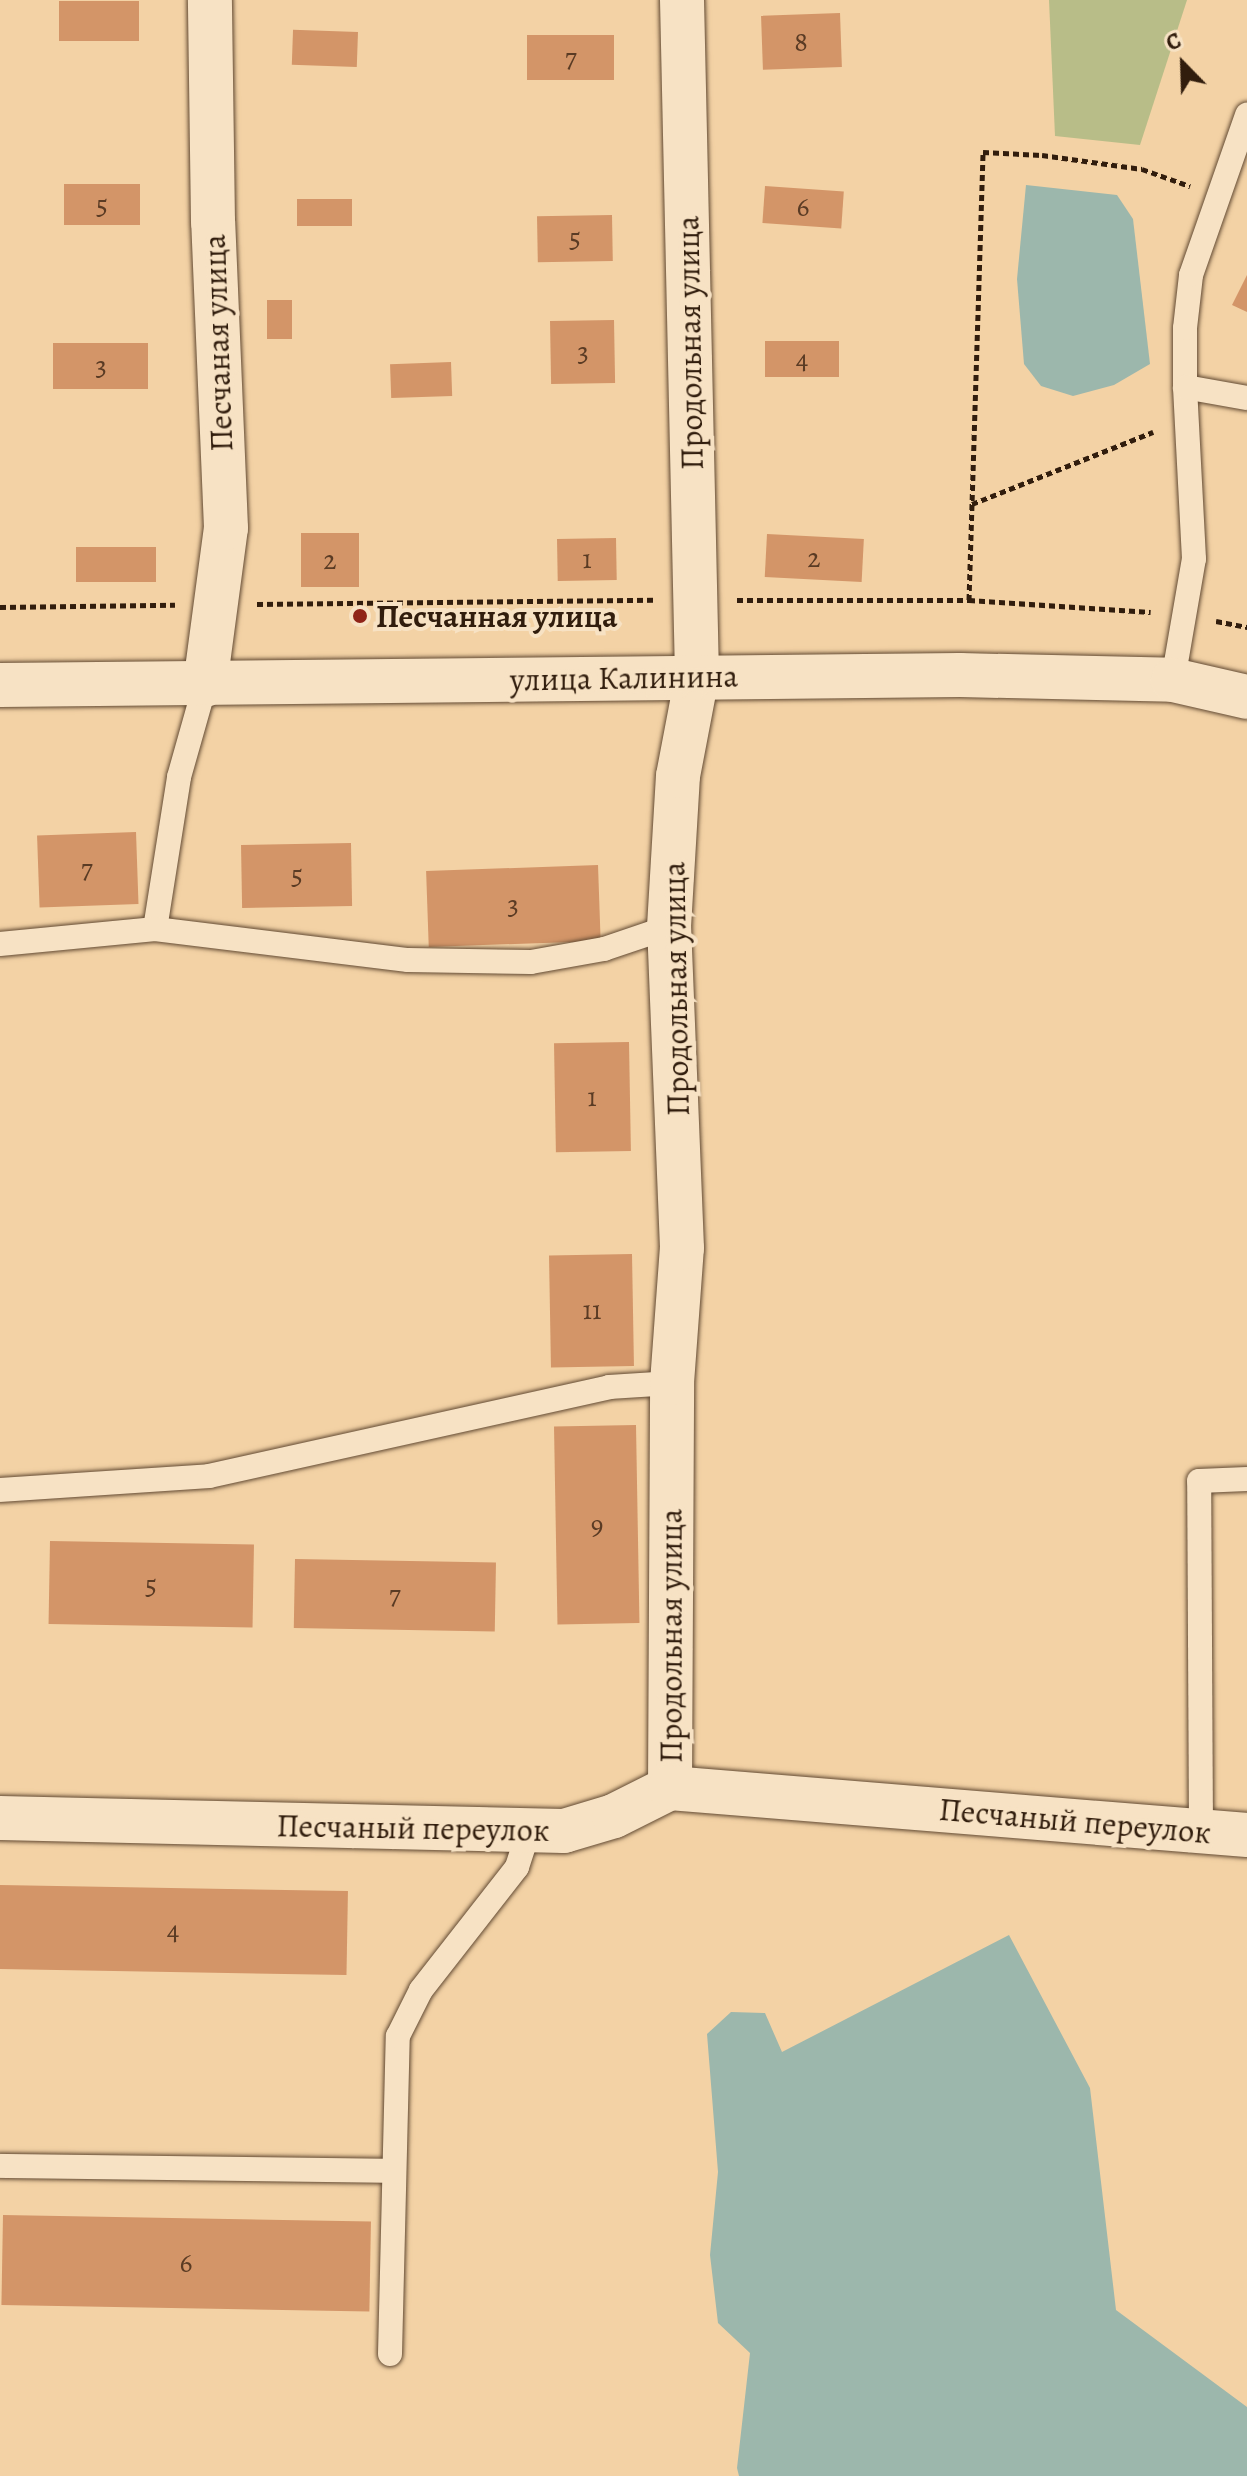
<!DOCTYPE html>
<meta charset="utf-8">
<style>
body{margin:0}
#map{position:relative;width:1247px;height:2476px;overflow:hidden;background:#f3d2a5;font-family:Alegreya,serif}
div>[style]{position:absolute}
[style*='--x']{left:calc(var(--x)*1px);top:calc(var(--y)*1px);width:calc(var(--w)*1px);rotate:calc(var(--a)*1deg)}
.green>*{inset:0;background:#b8bd88}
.water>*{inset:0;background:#9cb7ac}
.building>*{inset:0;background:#d39568;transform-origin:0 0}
.path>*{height:5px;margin-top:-2.5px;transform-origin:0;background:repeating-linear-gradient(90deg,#311d0d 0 6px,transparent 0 10px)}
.roads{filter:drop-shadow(0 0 2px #624a33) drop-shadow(0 0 2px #624a33)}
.service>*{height:24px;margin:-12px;padding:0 12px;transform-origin:12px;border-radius:12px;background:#f7e2c4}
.minor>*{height:44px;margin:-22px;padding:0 22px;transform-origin:22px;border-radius:22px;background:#f7e2c4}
.secondary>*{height:44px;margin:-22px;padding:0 22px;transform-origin:22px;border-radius:22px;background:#f7e2c4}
.dots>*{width:22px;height:22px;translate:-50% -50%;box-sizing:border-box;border:4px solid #f7e2c4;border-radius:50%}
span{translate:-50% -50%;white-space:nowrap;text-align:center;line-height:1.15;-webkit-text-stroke:8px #f7e2c4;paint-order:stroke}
.number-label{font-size:28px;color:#5a3b24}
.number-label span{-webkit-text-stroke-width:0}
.street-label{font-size:32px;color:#311d0d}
.poi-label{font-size:32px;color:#311d0d;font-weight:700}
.left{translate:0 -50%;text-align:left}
.north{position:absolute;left:1143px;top:24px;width:80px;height:80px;-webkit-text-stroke:6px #f7e2c4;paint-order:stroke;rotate:337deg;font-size:22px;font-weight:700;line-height:32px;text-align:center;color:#311d0d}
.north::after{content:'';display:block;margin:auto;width:28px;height:36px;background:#311d0d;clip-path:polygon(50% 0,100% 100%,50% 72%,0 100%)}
</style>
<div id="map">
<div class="green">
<div style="clip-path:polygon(1049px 0,1187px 0,1140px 145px,1055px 136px)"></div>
</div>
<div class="water">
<div style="clip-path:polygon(1026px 185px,1117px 195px,1133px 219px,1150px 364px,1114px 385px,1073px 396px,1041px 386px,1024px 364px,1017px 279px)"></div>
<div style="clip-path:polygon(1009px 1935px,1090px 2088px,1116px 2310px,1247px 2407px,1247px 2476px,739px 2476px,737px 2468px,750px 2353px,718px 2323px,710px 2255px,718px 2172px,707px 2034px,731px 2012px,765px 2013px,782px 2052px)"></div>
</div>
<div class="building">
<div style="left:139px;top:1px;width:40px;height:80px;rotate:90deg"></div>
<div style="left:840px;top:13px;width:54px;height:79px;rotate:88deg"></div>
<div style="left:358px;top:32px;width:35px;height:65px;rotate:92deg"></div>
<div style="left:614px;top:35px;width:45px;height:87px;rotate:90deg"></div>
<div style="left:64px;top:184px;width:76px;height:41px"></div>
<div style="left:765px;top:186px;width:79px;height:37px;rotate:4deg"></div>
<div style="left:352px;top:199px;width:27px;height:55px;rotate:90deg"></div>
<div style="left:612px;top:215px;width:46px;height:75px;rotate:89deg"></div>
<div style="clip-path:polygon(1247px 275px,1247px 312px,1232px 305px)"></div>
<div style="left:267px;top:300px;width:25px;height:39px"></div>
<div style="left:614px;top:320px;width:63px;height:64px;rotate:89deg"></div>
<div style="left:765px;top:341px;width:74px;height:36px"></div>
<div style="left:53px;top:343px;width:95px;height:46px"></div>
<div style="left:451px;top:362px;width:34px;height:61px;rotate:88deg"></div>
<div style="left:359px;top:533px;width:54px;height:58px;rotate:90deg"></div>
<div style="left:767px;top:534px;width:97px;height:43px;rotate:3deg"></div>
<div style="left:616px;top:538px;width:42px;height:59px;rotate:89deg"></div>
<div style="left:76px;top:547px;width:80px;height:35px"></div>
<div style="left:136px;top:832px;width:72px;height:99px;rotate:88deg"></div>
<div style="left:351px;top:843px;width:63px;height:110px;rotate:89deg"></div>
<div style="left:598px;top:865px;width:76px;height:172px;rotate:88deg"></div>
<div style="left:629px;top:1042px;width:109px;height:75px;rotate:89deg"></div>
<div style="left:632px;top:1254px;width:112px;height:83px;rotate:89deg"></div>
<div style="left:636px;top:1425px;width:198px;height:82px;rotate:89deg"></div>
<div style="left:50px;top:1541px;width:204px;height:83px;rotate:1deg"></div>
<div style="left:295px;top:1559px;width:201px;height:69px;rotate:1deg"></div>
<div style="left:0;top:1885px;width:348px;height:84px;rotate:1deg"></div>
<div style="left:3px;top:2215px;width:368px;height:90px;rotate:1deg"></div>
</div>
<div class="path">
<div style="--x:972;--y:504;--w:195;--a:-21.7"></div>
<div style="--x:737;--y:600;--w:232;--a:0"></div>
<div style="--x:969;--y:600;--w:182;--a:3.8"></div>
<div style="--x:969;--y:600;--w:448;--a:-88.2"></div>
<div style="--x:983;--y:152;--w:59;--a:2.9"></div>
<div style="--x:1042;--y:155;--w:101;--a:8"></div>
<div style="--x:1142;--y:169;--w:51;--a:19.5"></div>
<div style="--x:257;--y:604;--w:398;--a:-0.6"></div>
<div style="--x:0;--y:607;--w:175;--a:-0.7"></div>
<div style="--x:1216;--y:621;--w:32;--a:11"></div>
</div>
<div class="roads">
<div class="service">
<div style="--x:1185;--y:387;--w:59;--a:-90"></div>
<div style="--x:1185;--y:328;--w:53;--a:-83.5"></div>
<div style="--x:1191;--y:275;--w:170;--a:-70.7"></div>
<div style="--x:1173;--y:680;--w:123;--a:-80.2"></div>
<div style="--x:1194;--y:559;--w:172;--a:-93"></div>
<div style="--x:1185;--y:387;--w:63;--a:10.1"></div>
<div style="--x:155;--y:929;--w:154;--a:-81"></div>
<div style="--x:179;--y:777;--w:96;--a:-74.2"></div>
<div style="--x:0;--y:944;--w:156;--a:-5.5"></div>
<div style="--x:155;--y:929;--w:255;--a:7"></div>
<div style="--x:408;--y:960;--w:123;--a:0.9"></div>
<div style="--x:531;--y:962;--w:74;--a:-10.1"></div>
<div style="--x:604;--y:949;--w:69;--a:-18.7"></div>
<div style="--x:0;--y:1490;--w:209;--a:-3.8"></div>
<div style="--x:209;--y:1476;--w:410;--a:-12.5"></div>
<div style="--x:609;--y:1387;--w:63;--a:-3.6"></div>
<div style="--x:1201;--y:1831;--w:350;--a:-90.3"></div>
<div style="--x:1199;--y:1481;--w:48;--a:-2.4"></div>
<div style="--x:0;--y:2166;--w:393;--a:0.7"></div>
<div style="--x:390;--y:2354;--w:318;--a:-88.6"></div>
<div style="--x:398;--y:2036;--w:51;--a:-63.4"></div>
<div style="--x:421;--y:1990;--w:156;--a:-52"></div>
<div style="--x:517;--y:1867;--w:38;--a:-72"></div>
</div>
<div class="minor">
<div style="--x:205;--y:685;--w:158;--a:-82.4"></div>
<div style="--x:226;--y:528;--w:306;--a:-92.4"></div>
<div style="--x:213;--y:222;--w:222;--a:-90.8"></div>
<div style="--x:670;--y:1788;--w:405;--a:-89.7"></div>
<div style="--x:672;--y:1383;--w:135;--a:-85.8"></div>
<div style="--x:682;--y:1248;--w:321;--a:-92.3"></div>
<div style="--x:669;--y:927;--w:151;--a:-86.6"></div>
<div style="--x:678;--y:776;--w:102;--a:-79.2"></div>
<div style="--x:697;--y:676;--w:676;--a:-91.27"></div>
<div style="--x:0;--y:1818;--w:564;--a:1.32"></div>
<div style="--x:564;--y:1831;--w:52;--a:-16.7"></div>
<div style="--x:614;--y:1816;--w:63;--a:-26.6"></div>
<div style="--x:670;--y:1788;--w:579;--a:4.66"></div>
</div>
<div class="secondary">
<div style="--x:0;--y:685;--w:960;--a:-0.6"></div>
<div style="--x:960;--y:675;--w:213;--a:1.3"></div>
<div style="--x:1173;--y:680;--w:76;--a:12.9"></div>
</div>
</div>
<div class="dots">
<div style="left:360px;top:616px;background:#8f2418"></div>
</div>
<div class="number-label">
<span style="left:801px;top:42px">8</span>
<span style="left:571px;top:58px">7</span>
<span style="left:102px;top:205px">5</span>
<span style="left:803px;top:207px">6</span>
<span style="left:575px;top:238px">5</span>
<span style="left:583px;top:352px">3</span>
<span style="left:802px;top:359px">4</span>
<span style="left:101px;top:366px">3</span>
<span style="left:814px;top:558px">2</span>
<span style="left:587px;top:559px">1</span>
<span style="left:330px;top:560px">2</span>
<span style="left:87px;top:869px">7</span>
<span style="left:297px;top:875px">5</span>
<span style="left:513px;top:905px">3</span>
<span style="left:592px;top:1097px">1</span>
<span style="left:592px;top:1310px">11</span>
<span style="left:597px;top:1525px">9</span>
<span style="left:151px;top:1585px">5</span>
<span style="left:395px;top:1595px">7</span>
<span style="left:173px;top:1930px">4</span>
<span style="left:186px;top:2263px">6</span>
</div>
<div class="street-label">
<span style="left:218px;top:343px;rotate:-92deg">Песчаная улица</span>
<span style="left:690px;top:343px;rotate:-91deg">Продольная улица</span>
<span style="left:624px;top:678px;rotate:-1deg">улица Калинина</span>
<span style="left:676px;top:989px;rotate:-91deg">Продольная улица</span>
<span style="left:671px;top:1636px;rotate:-90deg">Продольная улица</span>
<span style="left:1075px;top:1821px;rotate:5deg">Песчаный переулок</span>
<span style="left:413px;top:1828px;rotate:1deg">Песчаный переулок</span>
</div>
<div class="poi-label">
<span class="left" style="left:376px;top:616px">Песчанная улица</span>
</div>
<div class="north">С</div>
</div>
